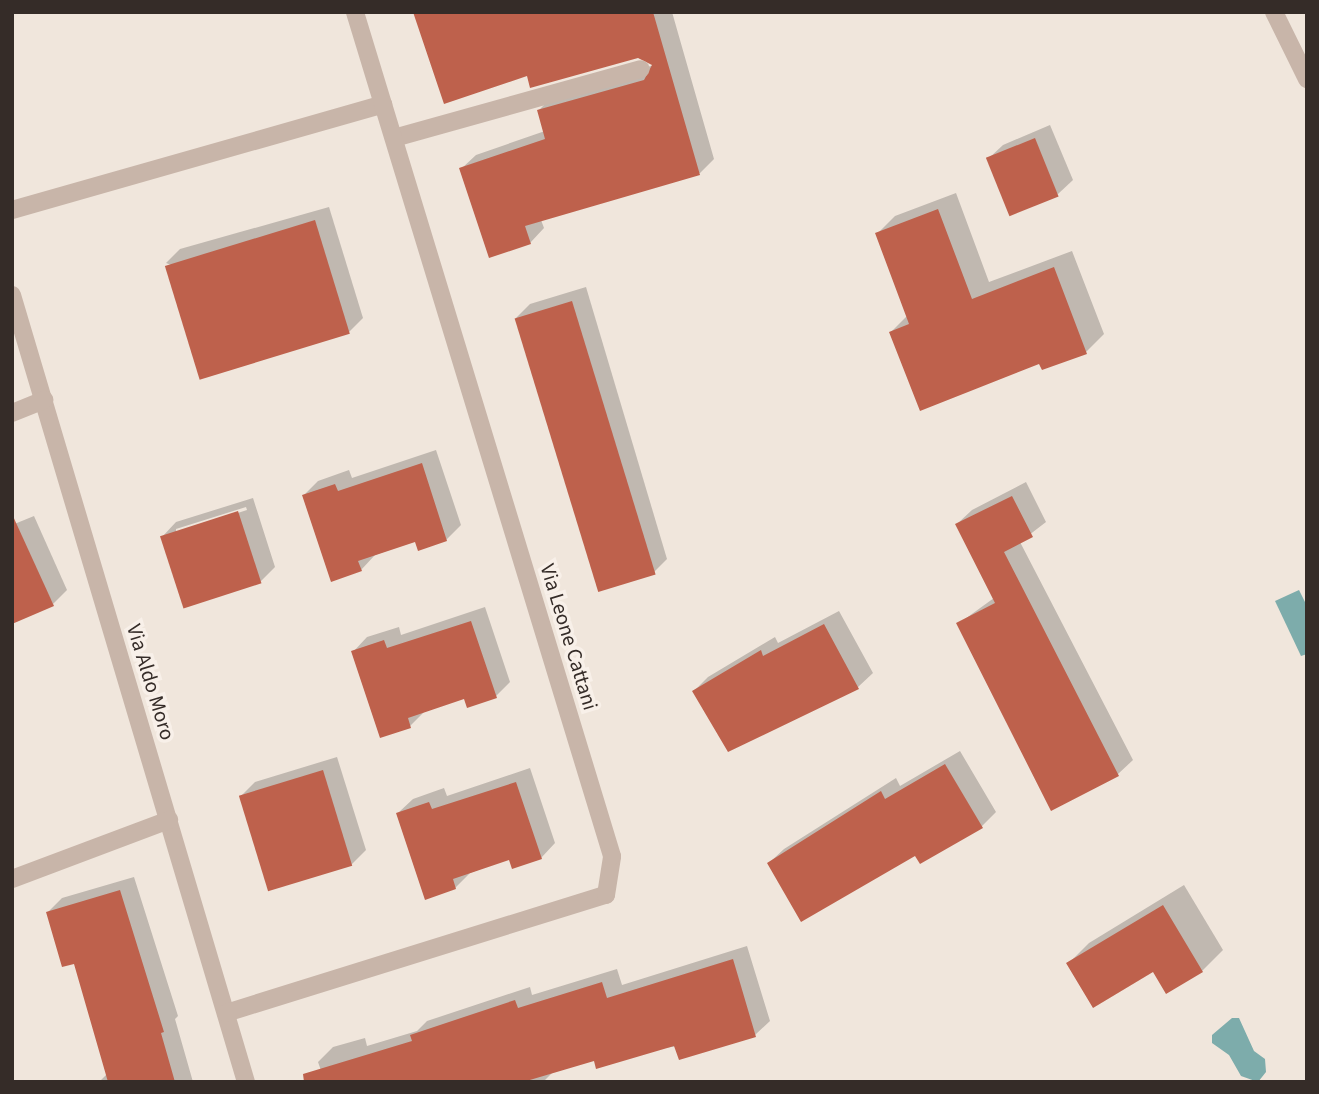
<!DOCTYPE html>
<style>
body{margin:0}
#map{position:relative;width:1319px;height:1094px;overflow:hidden;background:#f0e6dc;font-family:"Source Sans 3",sans-serif}
div>[style]{position:absolute}
[style*='--x']{left:calc(var(--x)*1px);top:calc(var(--y)*1px);width:calc(var(--w)*1px);rotate:calc(var(--a)*1deg)}
.water>*{inset:0;background:#7dacab}
.shadow>*{inset:0;background:#0003}
.building>*{inset:0;background:#be614c;transform-origin:0 0}
.service>*{height:18px;margin:-9px;padding:0 9px;transform-origin:9px;border-radius:9px;background:#c8b5a9}
.minor>*{height:18px;margin:-9px;padding:0 9px;transform-origin:9px;border-radius:9px;background:#c8b5a9}
span{translate:-50% -50%;white-space:nowrap;text-align:center;line-height:1.15;-webkit-text-stroke:7px #f8f0e9;paint-order:stroke}
.street-label{font-size:21px;color:#352c28}
.frame{position:absolute;inset:0;border:14px solid #352c28;pointer-events:none}
</style>
<div id="map">
<div class="water">
<div style="clip-path:polygon(1299px 590px,1307px 606px,1307px 654px,1301px 656px,1275px 601px)"></div>
<div style="clip-path:polygon(1232px 1018px,1239px 1018px,1254px 1051px,1265px 1059px,1266px 1072px,1258px 1082px,1241px 1076px,1229px 1055px,1212px 1043px,1212px 1035px)"></div>
</div>
<div class="shadow">
<div style="clip-path:polygon(418px 12px,672px 12px,714px 159px,700px 173px,541px 220px,544px 228px,530px 243px,461px 169px,476px 155px,545px 131px,539px 110px,553px 96px,654px 65px,638px 56px,528px 74px)"></div>
<div style="clip-path:polygon(1050px 125px,1073px 180px,1058px 194px,988px 159px,1003px 145px)"></div>
<div style="clip-path:polygon(956px 193px,989px 282px,1072px 251px,1104px 334px,1086px 352px,1043px 368px,1040px 361px,891px 332px,908px 315px,877px 234px,895px 216px)"></div>
<div style="clip-path:polygon(329px 207px,363px 318px,349px 332px,166px 263px,180px 249px)"></div>
<div style="clip-path:polygon(586px 287px,667px 559px,653px 573px,516px 318px,530px 304px)"></div>
<div style="clip-path:polygon(436px 450px,461px 525px,446px 540px,416px 540px,375px 555px,361px 570px,304px 495px,318px 481px,349px 470px,352px 478px)"></div>
<div style="clip-path:polygon(1026px 482px,1046px 522px,1020px 542px,1133px 760px,1118px 774px,1052px 808px,958px 624px,994px 598px,957px 524px,972px 510px)"></div>
<div style="clip-path:polygon(evenodd,253px 498px,275px 567px,261px 581px,162px 537px,176px 522px,253px 498px,246px 507px,247px 510px,176px 533px,176px 529px,246px 507px)"></div>
<div style="clip-path:polygon(34px 516px,67px 590px,53px 604px,12px 525px)"></div>
<div style="clip-path:polygon(485px 607px,510px 682px,496px 696px,465px 697px,424px 712px,410px 726px,353px 652px,367px 637px,399px 627px,401px 635px)"></div>
<div style="clip-path:polygon(839px 611px,873px 673px,858px 687px,728px 750px,694px 691px,708px 677px,775px 637px,778px 643px)"></div>
<div style="clip-path:polygon(960px 751px,996px 812px,982px 826px,916px 853px,769px 863px,784px 849px,896px 778px,900px 786px)"></div>
<div style="clip-path:polygon(337px 757px,366px 850px,351px 865px,241px 796px,255px 782px)"></div>
<div style="clip-path:polygon(530px 768px,555px 843px,541px 858px,510px 858px,470px 873px,455px 888px,398px 813px,413px 799px,444px 788px,447px 796px)"></div>
<div style="clip-path:polygon(134px 877px,178px 1016px,175px 1019px,193px 1082px,99px 1082px,108px 1073px,75px 962px,48px 912px,62px 898px)"></div>
<div style="clip-path:polygon(1184px 885px,1223px 950px,1202px 971px,1068px 964px,1089px 943px)"></div>
<div style="clip-path:polygon(747px 946px,770px 1021px,755px 1035px,595px 1058px,553px 1072px,543px 1082px,325px 1082px,318px 1062px,333px 1047px,365px 1038px,367px 1046px,417px 1031px,427px 1021px,530px 987px,532px 995px,617px 969px,622px 985px)"></div>
</div>
<div class="building">
<div style="clip-path:polygon(413px 12px,653px 12px,700px 175px,525px 226px,531px 244px,489px 258px,459px 168px,545px 139px,537px 110px,644px 80px,652px 65px,638px 58px,530px 88px,527px 76px,444px 104px)"></div>
<div style="left:1035px;top:138px;width:63px;height:53px;rotate:68deg"></div>
<div style="clip-path:polygon(938px 209px,972px 299px,1054px 267px,1087px 354px,1042px 370px,1039px 364px,920px 411px,889px 332px,909px 324px,875px 233px)"></div>
<div style="left:315px;top:220px;width:119px;height:157px;rotate:73deg"></div>
<div style="left:572px;top:301px;width:286px;height:60px;rotate:73deg"></div>
<div style="clip-path:polygon(422px 463px,447px 541px,418px 551px,415px 542px,358px 561px,362px 571px,331px 582px,302px 495px,335px 484px,338px 491px)"></div>
<div style="clip-path:polygon(1012px 496px,1033px 537px,1004px 552px,1119px 776px,1051px 811px,956px 623px,995px 603px,955px 524px)"></div>
<div style="left:238px;top:511px;width:76px;height:82px;rotate:72deg"></div>
<div style="clip-path:polygon(12px 514px,54px 606px,12px 624px)"></div>
<div style="clip-path:polygon(471px 621px,497px 698px,467px 708px,464px 699px,408px 718px,411px 728px,380px 738px,351px 651px,384px 640px,387px 648px)"></div>
<div style="clip-path:polygon(824px 624px,859px 689px,728px 752px,692px 691px,761px 650px,763px 656px)"></div>
<div style="clip-path:polygon(945px 764px,983px 828px,920px 864px,915px 856px,801px 922px,767px 863px,881px 791px,885px 799px)"></div>
<div style="left:323px;top:770px;width:100px;height:88px;rotate:73deg"></div>
<div style="clip-path:polygon(516px 782px,542px 859px,512px 869px,509px 860px,453px 879px,456px 889px,425px 900px,396px 813px,429px 802px,432px 809px)"></div>
<div style="clip-path:polygon(120px 890px,164px 1032px,161px 1033px,175px 1082px,108px 1082px,74px 964px,62px 967px,46px 912px)"></div>
<div style="clip-path:polygon(1163px 905px,1203px 972px,1166px 994px,1153px 972px,1093px 1008px,1066px 963px)"></div>
<div style="clip-path:polygon(733px 959px,756px 1037px,679px 1060px,674px 1046px,596px 1069px,594px 1061px,523px 1082px,304px 1082px,303px 1074px,412px 1041px,410px 1035px,515px 1000px,518px 1008px,602px 982px,607px 998px)"></div>
</div>
<div class="service">
<div style="--x:12;--y:210;--w:386;--a:-15.9"></div>
</div>
<div class="minor">
<div style="--x:1274;--y:12;--w:75;--a:63.8"></div>
<div style="--x:394;--y:138;--w:256;--a:-15.6"></div>
<div style="--x:12;--y:295;--w:821;--a:73.44"></div>
<div style="--x:12;--y:413;--w:35;--a:-22"></div>
<div style="--x:12;--y:879;--w:168;--a:-20.6"></div>
<div style="--x:226;--y:1013;--w:398;--a:-17.3"></div>
<div style="--x:606;--y:895;--w:39;--a:-81"></div>
<div style="--x:612;--y:856;--w:882;--a:-106.94"></div>
</div>
<div class="street-label">
<span style="left:569px;top:637px;rotate:73deg">Via Leone Cattani</span>
<span style="left:151px;top:682px;rotate:73deg">Via Aldo Moro</span>
</div>
<div class="frame"></div>
</div>
